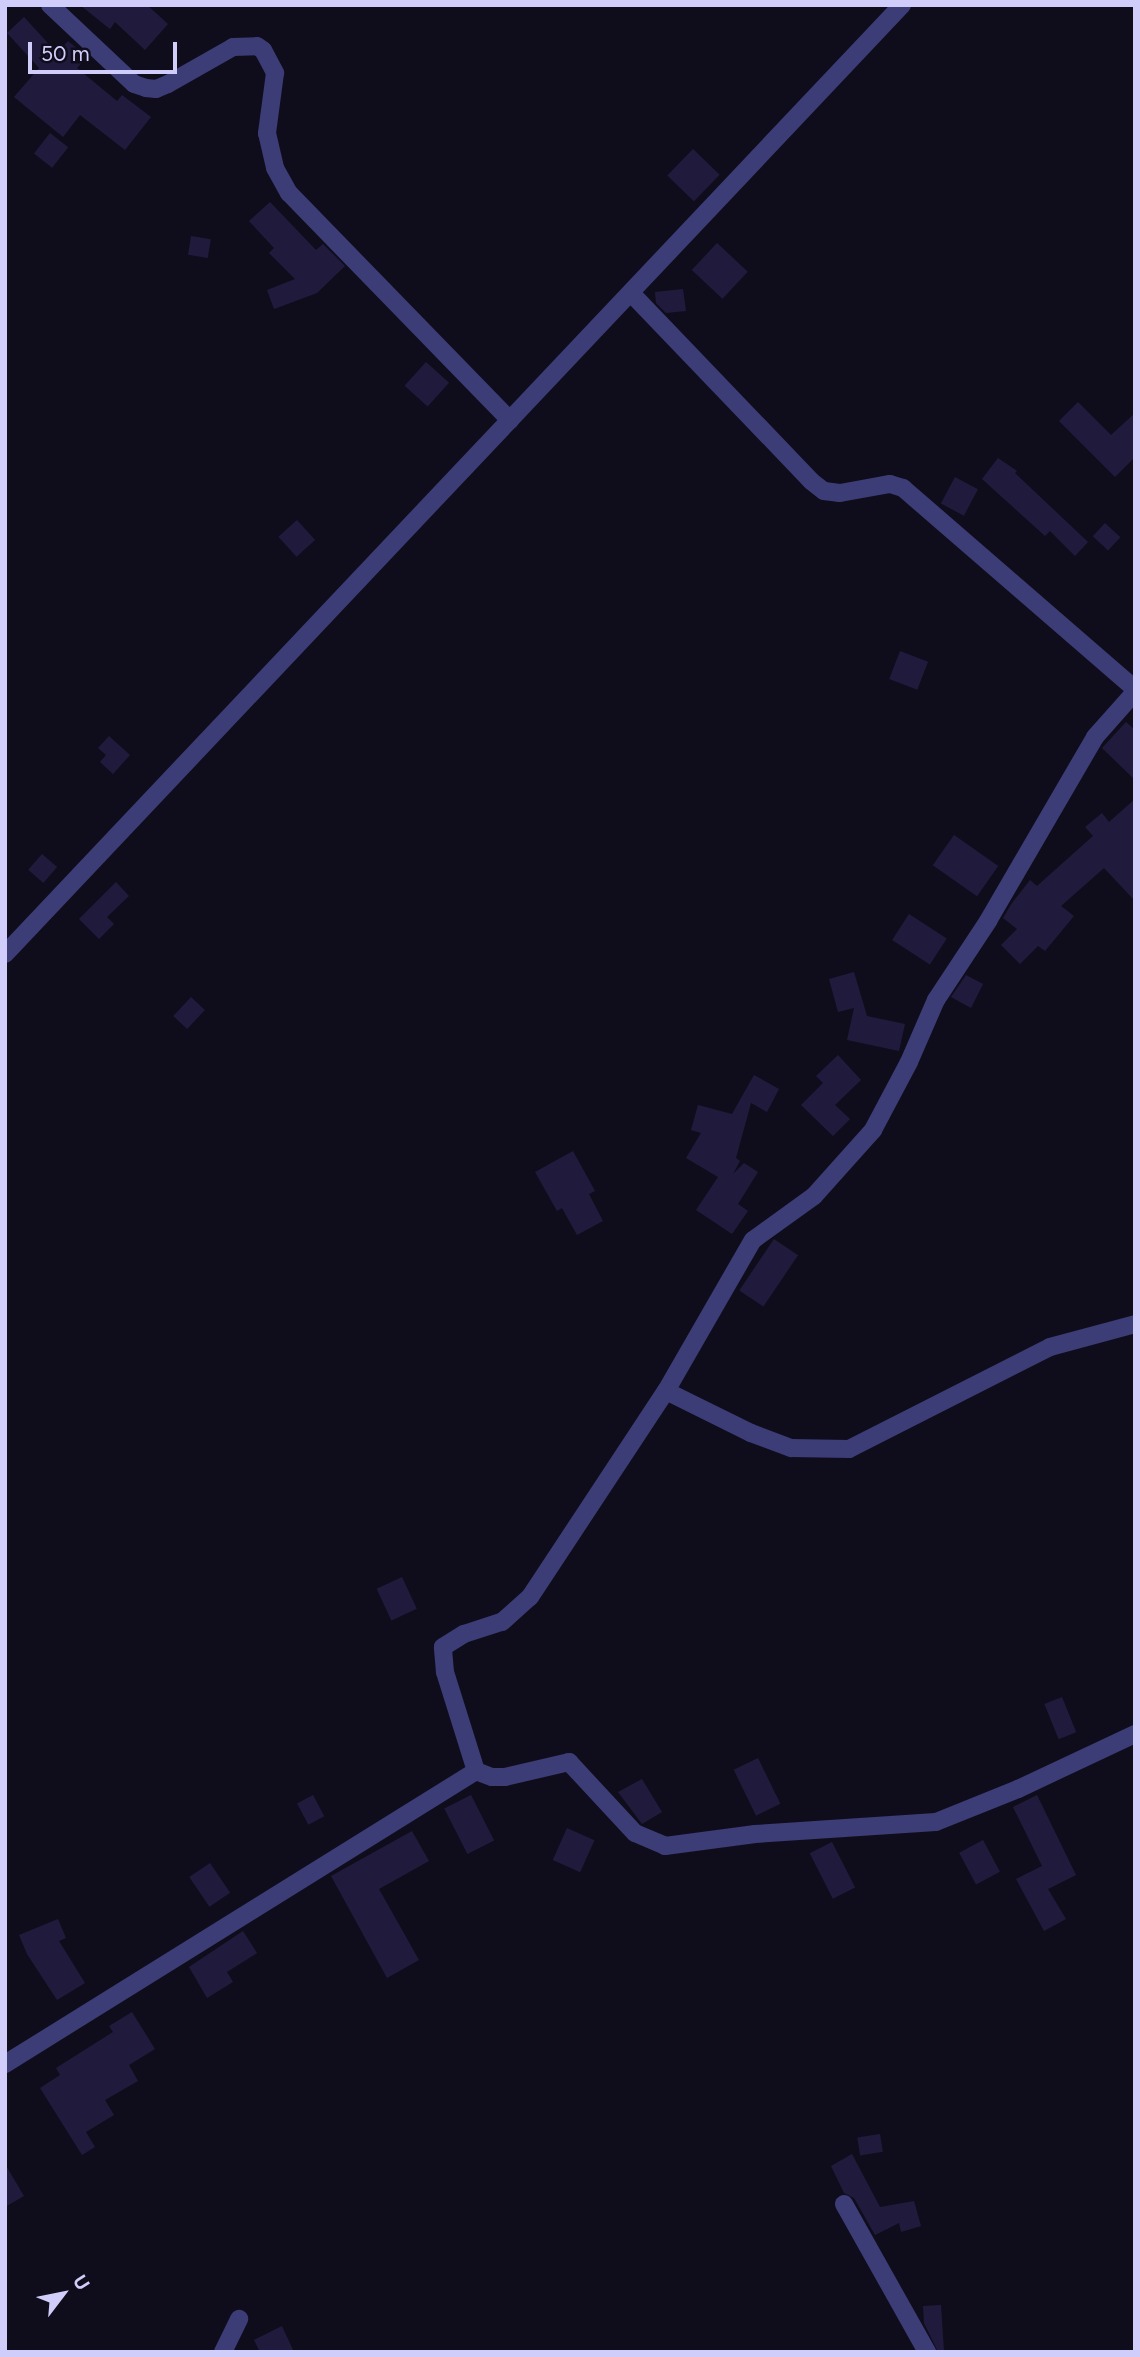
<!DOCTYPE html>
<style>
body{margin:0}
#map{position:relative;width:1140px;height:2357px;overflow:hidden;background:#0f0d1c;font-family:Figtree,sans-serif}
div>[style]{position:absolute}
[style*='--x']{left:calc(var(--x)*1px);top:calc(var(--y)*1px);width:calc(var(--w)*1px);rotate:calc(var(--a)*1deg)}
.building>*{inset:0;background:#201b3c;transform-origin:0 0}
.minor>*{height:18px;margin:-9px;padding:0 9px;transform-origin:9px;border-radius:9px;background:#3c3c77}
span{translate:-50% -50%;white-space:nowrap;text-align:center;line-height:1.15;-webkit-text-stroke:5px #0f0d1c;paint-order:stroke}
.frame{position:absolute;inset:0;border:7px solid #d0cdfb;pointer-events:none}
.north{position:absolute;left:28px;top:2259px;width:70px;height:70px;-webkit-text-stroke:5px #0f0d1c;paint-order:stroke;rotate:58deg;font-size:19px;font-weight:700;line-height:28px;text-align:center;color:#d0cdfb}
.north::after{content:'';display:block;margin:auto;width:24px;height:32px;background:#d0cdfb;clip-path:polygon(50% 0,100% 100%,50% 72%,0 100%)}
.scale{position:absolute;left:28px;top:42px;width:149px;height:32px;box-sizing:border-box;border:4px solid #d0cdfb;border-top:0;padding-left:9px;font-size:21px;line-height:24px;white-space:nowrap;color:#d0cdfb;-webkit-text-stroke:5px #0f0d1c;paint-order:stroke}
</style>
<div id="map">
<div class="building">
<div style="clip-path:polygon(80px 5px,147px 5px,168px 24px,145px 50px,115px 22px,110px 29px)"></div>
<div style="clip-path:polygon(24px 17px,57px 53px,68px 41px,87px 57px,77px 68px,117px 101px,122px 95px,151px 117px,125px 150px,80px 115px,63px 137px,14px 97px,39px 68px,7px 33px)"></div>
<div style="left:50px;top:133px;width:23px;height:26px;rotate:38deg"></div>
<div style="left:693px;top:149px;width:37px;height:37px;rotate:44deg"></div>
<div style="clip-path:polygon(270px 202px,316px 250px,323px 244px,345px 266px,317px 293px,274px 309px,267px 290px,295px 279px,269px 253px,274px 248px,249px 221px)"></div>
<div style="left:191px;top:236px;width:20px;height:19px;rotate:9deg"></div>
<div style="left:717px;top:243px;width:42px;height:37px;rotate:43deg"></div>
<div style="clip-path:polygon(683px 289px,686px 311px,666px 313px,656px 303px,655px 292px)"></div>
<div style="left:426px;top:362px;width:31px;height:32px;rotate:42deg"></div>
<div style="clip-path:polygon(1078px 402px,1111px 435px,1135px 413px,1135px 457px,1115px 477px,1059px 421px)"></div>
<div style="clip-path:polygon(998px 458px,1017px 471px,1015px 473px,1088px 542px,1075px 556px,1050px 531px,1045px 536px,982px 479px)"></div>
<div style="left:955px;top:477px;width:26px;height:30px;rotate:28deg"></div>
<div style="left:297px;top:520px;width:27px;height:25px;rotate:48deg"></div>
<div style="left:1105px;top:523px;width:21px;height:18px;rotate:43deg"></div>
<div style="left:900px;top:651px;width:30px;height:30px;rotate:21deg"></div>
<div style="clip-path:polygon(1126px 722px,1135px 730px,1135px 780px,1102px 748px)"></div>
<div style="clip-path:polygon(109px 736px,130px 755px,113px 774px,100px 762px,106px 755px,98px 748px)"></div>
<div style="clip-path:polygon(1135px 799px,1135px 901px,1104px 868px,1061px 906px,1074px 916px,1045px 951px,1038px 946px,1020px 964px,1001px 945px,1017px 929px,1003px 918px,1012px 903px,1030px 880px,1037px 886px,1093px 836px,1085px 827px,1102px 813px,1109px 822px)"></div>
<div style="left:954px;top:835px;width:54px;height:37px;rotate:35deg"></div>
<div style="left:42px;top:854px;width:20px;height:21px;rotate:41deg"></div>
<div style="clip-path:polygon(116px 882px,129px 896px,107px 917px,114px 924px,99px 939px,79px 919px)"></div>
<div style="left:909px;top:914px;width:45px;height:31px;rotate:33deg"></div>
<div style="clip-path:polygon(854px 972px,867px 1016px,905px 1024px,899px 1051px,847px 1040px,854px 1008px,838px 1012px,829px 979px)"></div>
<div style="clip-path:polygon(966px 975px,983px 984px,971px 1008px,951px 997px)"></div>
<div style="left:191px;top:997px;width:19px;height:26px;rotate:43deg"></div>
<div style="clip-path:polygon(838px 1055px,861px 1080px,835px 1105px,850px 1119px,833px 1136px,801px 1105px,823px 1083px,816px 1076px)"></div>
<div style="clip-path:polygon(754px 1075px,779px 1089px,767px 1112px,751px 1103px,736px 1158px,740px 1161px,733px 1174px,744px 1163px,758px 1172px,738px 1204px,748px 1211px,732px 1234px,696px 1210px,718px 1177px,686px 1158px,701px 1133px,691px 1130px,698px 1105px,732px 1114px)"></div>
<div style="clip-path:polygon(573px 1151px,595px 1191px,589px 1194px,603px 1221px,577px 1235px,562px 1208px,557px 1211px,535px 1172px)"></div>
<div style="left:774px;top:1239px;width:29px;height:62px;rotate:34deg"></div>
<div style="left:402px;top:1577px;width:35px;height:28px;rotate:65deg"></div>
<div style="left:1062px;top:1697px;width:38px;height:19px;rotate:68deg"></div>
<div style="left:758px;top:1758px;width:51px;height:27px;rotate:64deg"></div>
<div style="clip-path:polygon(642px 1779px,662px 1812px,642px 1824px,618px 1792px)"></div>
<div style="left:313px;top:1795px;width:24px;height:18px;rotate:62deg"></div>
<div style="left:471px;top:1795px;width:51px;height:30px;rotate:63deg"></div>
<div style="clip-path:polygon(1037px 1795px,1076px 1875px,1048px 1889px,1066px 1919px,1044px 1931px,1016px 1879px,1042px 1866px,1013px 1807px)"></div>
<div style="left:567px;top:1828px;width:30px;height:35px;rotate:24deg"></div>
<div style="clip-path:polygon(412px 1831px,429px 1861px,379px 1889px,419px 1960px,387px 1978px,331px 1876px)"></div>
<div style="left:983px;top:1840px;width:36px;height:27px;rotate:62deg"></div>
<div style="left:832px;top:1842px;width:51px;height:25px;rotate:63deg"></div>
<div style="left:210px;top:1863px;width:36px;height:25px;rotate:56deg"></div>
<div style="clip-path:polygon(58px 1919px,66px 1938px,59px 1941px,85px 1983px,57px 2000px,27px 1954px,19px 1935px)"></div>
<div style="clip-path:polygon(243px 1931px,257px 1953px,227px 1972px,233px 1982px,207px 1998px,189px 1967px)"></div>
<div style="clip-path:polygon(132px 2012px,155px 2049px,129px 2065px,138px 2081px,105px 2100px,114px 2115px,86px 2132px,95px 2147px,82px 2155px,40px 2088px,60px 2075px,56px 2068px,113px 2032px,109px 2026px)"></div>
<div style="left:880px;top:2134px;width:18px;height:23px;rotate:81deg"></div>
<div style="clip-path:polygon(852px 2154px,880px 2207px,914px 2201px,921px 2226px,901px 2232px,899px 2223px,875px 2235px,854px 2198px,844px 2193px,831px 2166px)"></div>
<div style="clip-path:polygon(5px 2164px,24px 2196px,5px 2207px)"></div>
<div style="clip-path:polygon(941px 2305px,944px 2352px,938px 2352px,924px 2323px,923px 2306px)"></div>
<div style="clip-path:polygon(282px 2326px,294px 2352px,260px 2352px,254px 2340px)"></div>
</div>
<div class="minor">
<div style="--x:50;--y:5;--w:115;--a:43.2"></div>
<div style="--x:134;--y:84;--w:13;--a:18"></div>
<div style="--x:146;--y:88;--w:10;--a:6"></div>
<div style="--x:156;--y:89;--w:13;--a:-23"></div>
<div style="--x:168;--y:84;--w:75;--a:-29.6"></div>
<div style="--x:233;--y:47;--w:24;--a:-2"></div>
<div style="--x:257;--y:46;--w:7;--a:34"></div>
<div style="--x:263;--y:50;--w:26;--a:62"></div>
<div style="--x:275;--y:73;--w:61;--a:97.6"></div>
<div style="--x:267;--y:133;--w:36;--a:77"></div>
<div style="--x:275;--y:168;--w:29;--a:61"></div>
<div style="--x:289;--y:193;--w:317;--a:45.8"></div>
<div style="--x:631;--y:293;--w:260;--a:46.2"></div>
<div style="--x:811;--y:481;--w:16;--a:38"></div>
<div style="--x:824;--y:491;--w:16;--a:7"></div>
<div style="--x:840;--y:493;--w:51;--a:-10.2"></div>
<div style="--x:890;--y:484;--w:14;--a:17"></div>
<div style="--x:903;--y:488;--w:307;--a:40.9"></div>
<div style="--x:5;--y:954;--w:1306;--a:-46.61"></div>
<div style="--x:666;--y:1391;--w:174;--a:-60.1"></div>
<div style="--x:753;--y:1240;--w:75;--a:-35.8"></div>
<div style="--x:814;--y:1196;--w:89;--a:-48.2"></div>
<div style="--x:873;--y:1130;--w:77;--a:-62.1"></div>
<div style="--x:909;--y:1062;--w:68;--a:-66.5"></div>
<div style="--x:936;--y:1000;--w:95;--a:-56.6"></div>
<div style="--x:988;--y:921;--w:213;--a:-59.8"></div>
<div style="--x:1095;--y:737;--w:60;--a:-48.4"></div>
<div style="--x:476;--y:1771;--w:104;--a:-107.4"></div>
<div style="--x:445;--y:1672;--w:25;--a:-95"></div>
<div style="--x:443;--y:1647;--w:25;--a:-32"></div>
<div style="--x:464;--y:1634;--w:40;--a:-18"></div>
<div style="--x:502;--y:1622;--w:38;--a:-42"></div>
<div style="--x:530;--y:1597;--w:247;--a:-56.6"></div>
<div style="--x:666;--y:1391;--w:95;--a:26.3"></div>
<div style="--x:751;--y:1433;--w:43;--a:20.6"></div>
<div style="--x:791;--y:1448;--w:58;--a:1"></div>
<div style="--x:849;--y:1449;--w:225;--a:-26.9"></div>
<div style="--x:1050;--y:1347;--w:88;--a:-15.1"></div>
<div style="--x:476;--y:1771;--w:17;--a:21"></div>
<div style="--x:492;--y:1777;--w:13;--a:0"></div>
<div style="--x:505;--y:1777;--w:66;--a:-13.2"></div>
<div style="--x:569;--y:1762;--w:97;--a:47.1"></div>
<div style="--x:635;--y:1833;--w:33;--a:23"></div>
<div style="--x:665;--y:1846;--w:91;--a:-7.6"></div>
<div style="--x:755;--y:1834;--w:181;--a:-3.8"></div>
<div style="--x:936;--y:1822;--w:88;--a:-21.9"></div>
<div style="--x:1018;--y:1789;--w:129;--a:-25.2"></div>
<div style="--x:5;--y:2064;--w:555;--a:-31.88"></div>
<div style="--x:844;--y:2204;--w:170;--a:60.7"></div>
<div style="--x:223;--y:2352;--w:37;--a:-64"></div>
</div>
<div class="frame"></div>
<div class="north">U</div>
<div class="scale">50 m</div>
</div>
